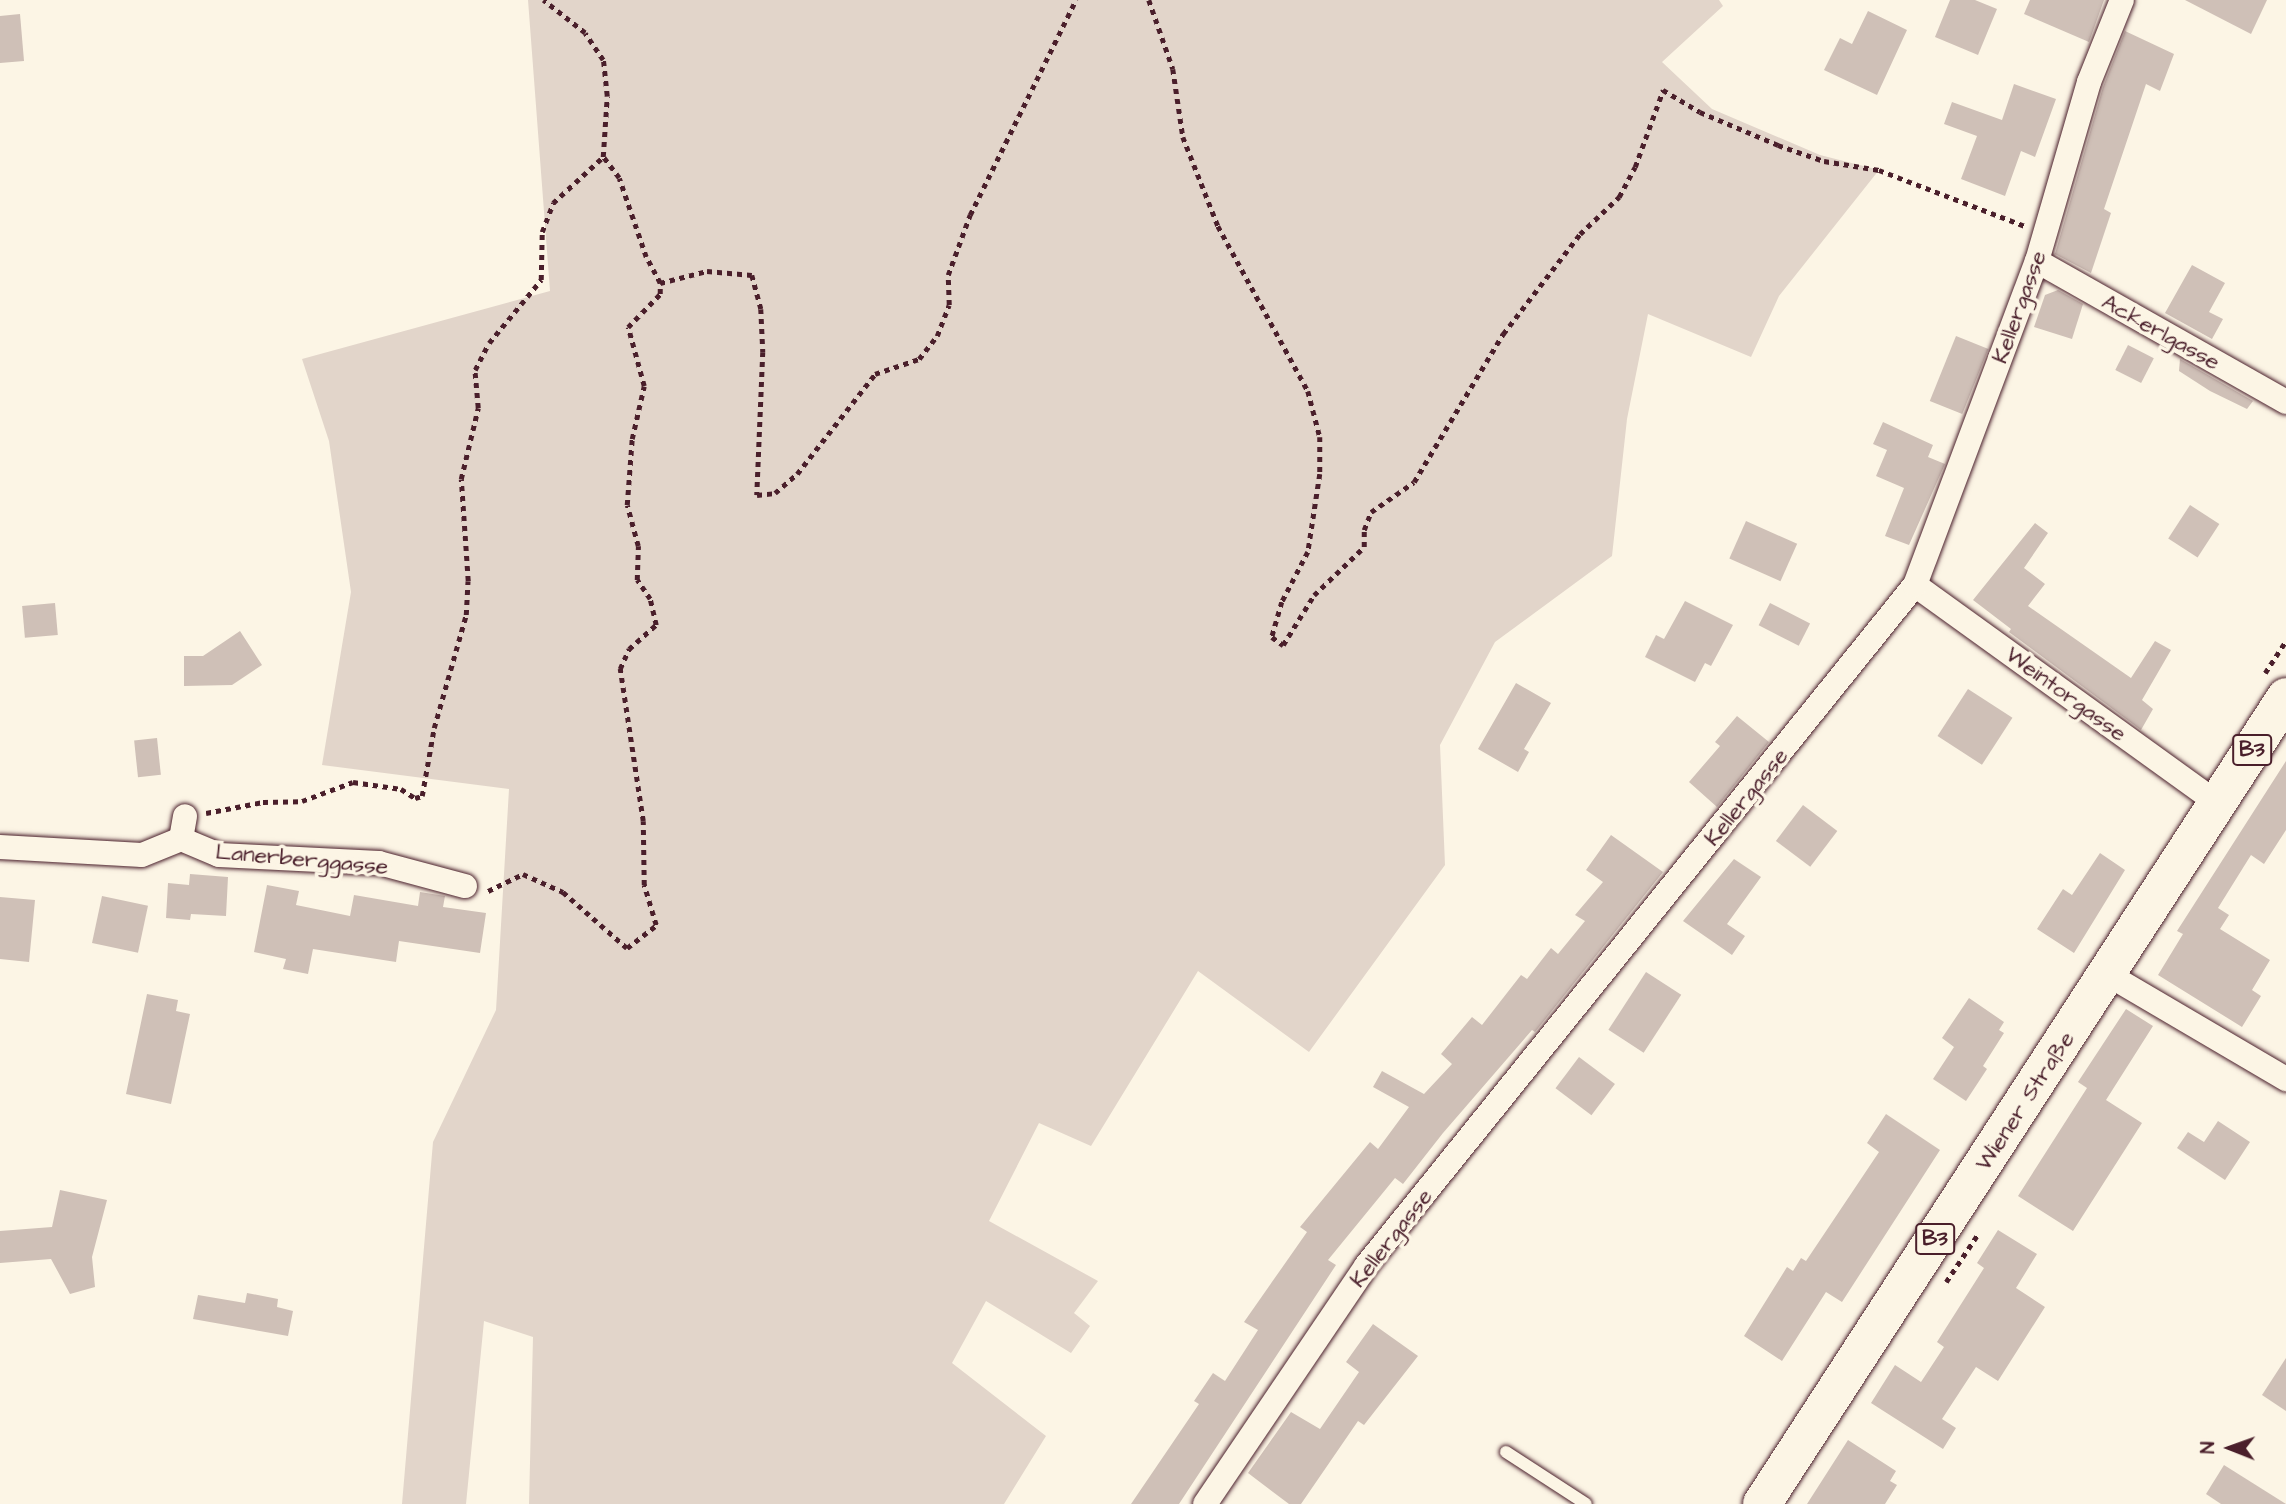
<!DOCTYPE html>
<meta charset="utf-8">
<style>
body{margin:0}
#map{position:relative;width:2286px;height:1504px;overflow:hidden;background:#fcf5e5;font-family:"Architects Daughter",sans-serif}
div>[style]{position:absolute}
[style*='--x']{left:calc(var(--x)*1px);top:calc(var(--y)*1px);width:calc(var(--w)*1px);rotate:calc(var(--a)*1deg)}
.green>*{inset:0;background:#e2d5ca}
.building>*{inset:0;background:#cfc0b7;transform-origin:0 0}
.path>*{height:4.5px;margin-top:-2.25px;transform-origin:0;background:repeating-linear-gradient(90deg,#4a1f2b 0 5px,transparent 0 10px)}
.roads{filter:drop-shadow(0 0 2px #4a1f2b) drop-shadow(0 0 2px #4a1f2b)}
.lane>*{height:12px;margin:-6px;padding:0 6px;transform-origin:6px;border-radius:6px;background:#fcf5e5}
.street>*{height:24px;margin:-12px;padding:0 12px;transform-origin:12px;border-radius:12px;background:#fcf5e5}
.primary>*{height:38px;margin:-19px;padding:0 19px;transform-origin:19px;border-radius:19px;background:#fcf5e5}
span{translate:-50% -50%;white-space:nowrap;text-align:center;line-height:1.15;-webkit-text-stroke:7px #fcf5e5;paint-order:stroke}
.shield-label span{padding:2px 5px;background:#fcf5e5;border:2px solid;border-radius:5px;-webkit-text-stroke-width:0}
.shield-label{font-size:21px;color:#4a1f2b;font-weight:700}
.street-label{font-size:23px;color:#4a1f2b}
.north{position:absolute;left:2195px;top:1413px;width:70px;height:70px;-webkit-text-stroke:5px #fcf5e5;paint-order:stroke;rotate:271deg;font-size:19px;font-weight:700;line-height:28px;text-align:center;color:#4a1f2b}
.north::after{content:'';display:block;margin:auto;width:24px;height:32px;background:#4a1f2b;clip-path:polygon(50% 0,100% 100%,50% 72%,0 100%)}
</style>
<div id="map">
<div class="green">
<div style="clip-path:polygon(528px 0,1719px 0,1723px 6px,1662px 62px,1712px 109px,1820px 155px,1879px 170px,1779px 296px,1751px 357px,1648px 314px,1627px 419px,1612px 556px,1495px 642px,1440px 745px,1445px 865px,1309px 1052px,1198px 971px,1091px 1146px,1039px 1123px,989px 1221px,1098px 1281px,1074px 1313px,1090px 1326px,1071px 1353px,986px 1301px,952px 1363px,1046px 1436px,1004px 1504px,529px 1504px,533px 1337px,484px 1321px,466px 1504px,402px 1504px,433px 1142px,496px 1010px,509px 789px,322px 765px,351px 592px,329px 441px,302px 359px,550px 291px)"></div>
</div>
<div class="building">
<div style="clip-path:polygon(1950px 0,1975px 0,1997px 9px,1978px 55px,1935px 37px)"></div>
<div style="clip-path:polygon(2030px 0,2104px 0,2089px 42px,2024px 14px)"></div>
<div style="clip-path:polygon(2185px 0,2267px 0,2251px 34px)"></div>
<div style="clip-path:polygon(1868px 11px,1907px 30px,1877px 95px,1824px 70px,1840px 38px,1852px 44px)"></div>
<div style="clip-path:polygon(20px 14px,24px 61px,0 63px,0 16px)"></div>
<div style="clip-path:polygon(2125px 31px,2174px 54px,2160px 91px,2146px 84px,2104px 209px,2111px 213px,2091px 273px,2055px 254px,2103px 87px)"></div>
<div style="clip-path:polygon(2014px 84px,2056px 99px,2035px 157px,2021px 151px,2005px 196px,1961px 179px,1977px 136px,1944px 124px,1952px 102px,2002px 120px)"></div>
<div style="clip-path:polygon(2192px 265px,2225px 283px,2209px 312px,2223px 319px,2212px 339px,2165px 313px)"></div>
<div style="clip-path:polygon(2058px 290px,2083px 304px,2072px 339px,2034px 327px,2045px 295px)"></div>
<div style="left:1956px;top:336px;width:35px;height:70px;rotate:22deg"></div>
<div style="left:2128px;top:345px;width:29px;height:28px;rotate:27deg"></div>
<div style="clip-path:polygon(2180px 359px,2253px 401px,2247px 409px,2210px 391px,2179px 371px)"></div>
<div style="clip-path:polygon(1883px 422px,1933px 445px,1928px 457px,1945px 464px,1909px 545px,1885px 536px,1904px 488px,1876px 476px,1887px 450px,1873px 444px)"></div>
<div style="left:2190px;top:505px;width:35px;height:40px;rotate:33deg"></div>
<div style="left:1746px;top:521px;width:56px;height:41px;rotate:24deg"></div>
<div style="clip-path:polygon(2035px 523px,2048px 533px,2024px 568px,2045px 584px,2028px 606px,2131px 678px,2155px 641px,2171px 650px,2142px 700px,2153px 709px,2141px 730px,2009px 632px,2011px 629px,1973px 600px)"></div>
<div style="clip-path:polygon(1685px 601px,1733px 625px,1711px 666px,1705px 663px,1695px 682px,1645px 657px,1656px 635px,1664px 639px)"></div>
<div style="left:55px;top:603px;width:32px;height:33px;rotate:85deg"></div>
<div style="left:1770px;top:603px;width:45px;height:25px;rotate:27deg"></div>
<div style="clip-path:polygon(240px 631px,262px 665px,232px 685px,184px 686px,184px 656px,203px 656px)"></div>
<div style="clip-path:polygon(1516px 683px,1551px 703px,1524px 749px,1529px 752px,1518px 772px,1478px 749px)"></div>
<div style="left:1968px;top:689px;width:53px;height:56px;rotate:33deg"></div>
<div style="clip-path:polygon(1737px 716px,1769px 742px,1717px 807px,1689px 782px,1720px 746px,1715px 742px)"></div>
<div style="left:157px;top:738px;width:37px;height:23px;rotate:84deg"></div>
<div style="clip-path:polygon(2286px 761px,2286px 830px,2264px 864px,2251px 855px,2218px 908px,2229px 915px,2220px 929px,2270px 960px,2252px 990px,2261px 996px,2242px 1027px,2158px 975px,2183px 934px,2177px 931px)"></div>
<div style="left:1803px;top:805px;width:43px;height:45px;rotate:37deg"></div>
<div style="clip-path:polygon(1611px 835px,1663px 872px,1535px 1032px,1532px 1030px,1443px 1133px,1403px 1184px,1395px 1178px,1328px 1260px,1336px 1265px,1179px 1504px,1131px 1504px,1199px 1404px,1194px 1401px,1213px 1373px,1225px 1381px,1258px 1330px,1244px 1322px,1307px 1232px,1300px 1227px,1370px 1142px,1378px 1149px,1409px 1107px,1373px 1087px,1382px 1071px,1424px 1094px,1452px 1064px,1441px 1054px,1472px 1017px,1482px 1025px,1521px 975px,1527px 979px,1551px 948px,1558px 954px,1585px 921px,1575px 915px,1603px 882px,1586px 870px)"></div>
<div style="clip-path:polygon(2100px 853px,2125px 870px,2074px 953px,2037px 929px,2063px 889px,2072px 895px)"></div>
<div style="clip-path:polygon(1734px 859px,1761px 877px,1727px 924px,1745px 936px,1732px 955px,1683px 921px)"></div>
<div style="clip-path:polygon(190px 874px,228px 877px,226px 916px,191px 914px,190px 920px,166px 918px,168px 883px,189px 885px)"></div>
<div style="clip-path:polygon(267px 885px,299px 891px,296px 905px,350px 916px,354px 895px,418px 906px,420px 892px,445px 896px,443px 907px,486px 913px,480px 953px,399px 941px,396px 962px,313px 949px,308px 974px,283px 969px,286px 959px,254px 952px)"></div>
<div style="left:102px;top:896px;width:47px;height:48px;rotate:12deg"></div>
<div style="clip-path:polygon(0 897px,35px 900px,29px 962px,0 959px)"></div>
<div style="left:1646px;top:972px;width:42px;height:69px;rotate:33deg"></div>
<div style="clip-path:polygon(147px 994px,178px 1000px,176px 1011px,190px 1014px,171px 1104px,126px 1094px)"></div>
<div style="clip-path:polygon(1969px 998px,2004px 1022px,1999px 1030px,2004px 1033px,1983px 1066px,1987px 1069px,1966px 1101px,1933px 1079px,1954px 1047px,1942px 1038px)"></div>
<div style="clip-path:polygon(2126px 1009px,2153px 1026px,2106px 1100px,2142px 1123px,2073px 1231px,2018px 1196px,2087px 1088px,2078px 1082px)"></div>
<div style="left:1579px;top:1057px;width:45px;height:39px;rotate:37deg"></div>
<div style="clip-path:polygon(1886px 1114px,1940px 1150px,1842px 1302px,1826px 1292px,1782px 1361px,1744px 1336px,1787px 1267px,1793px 1271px,1801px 1258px,1806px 1261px,1879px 1152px,1867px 1143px)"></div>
<div style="clip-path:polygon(2218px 1121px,2250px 1142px,2225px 1180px,2177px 1148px,2188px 1132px,2204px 1142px)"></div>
<div style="clip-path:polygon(60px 1190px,107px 1200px,92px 1257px,95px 1287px,70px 1294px,51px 1259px,0 1263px,0 1231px,52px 1227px)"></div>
<div style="clip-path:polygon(1998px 1230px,2037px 1254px,2016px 1288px,2045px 1307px,1998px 1381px,1976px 1367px,1942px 1419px,1956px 1428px,1943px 1449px,1871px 1403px,1895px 1365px,1921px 1382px,1944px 1347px,1937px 1342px,1984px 1268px,1977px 1263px)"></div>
<div style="clip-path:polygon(247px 1293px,278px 1299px,277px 1307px,293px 1311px,288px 1336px,193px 1319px,198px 1295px,245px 1303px)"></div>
<div style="clip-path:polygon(1373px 1324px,1418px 1356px,1364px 1425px,1358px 1421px,1301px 1504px,1289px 1504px,1248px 1473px,1291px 1412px,1320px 1429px,1359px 1372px,1346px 1362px)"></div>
<div style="clip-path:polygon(2286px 1358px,2286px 1411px,2262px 1395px)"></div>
<div style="clip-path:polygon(1848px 1440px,1896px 1471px,1890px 1481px,1897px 1485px,1885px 1504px,1807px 1504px)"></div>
<div style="clip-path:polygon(2224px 1465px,2286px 1504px,2221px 1504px,2206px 1494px)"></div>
</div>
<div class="path">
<div style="--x:1149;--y:0;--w:73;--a:70.8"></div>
<div style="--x:1173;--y:69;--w:69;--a:81.6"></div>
<div style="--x:1183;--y:137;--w:96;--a:68.5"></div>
<div style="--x:1218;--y:226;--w:188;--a:61.4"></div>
<div style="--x:1308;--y:391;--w:48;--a:75.4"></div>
<div style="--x:1320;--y:437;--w:37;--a:90"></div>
<div style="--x:1320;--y:474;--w:79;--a:98.7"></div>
<div style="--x:1308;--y:552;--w:56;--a:117.5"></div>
<div style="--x:1282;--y:602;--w:36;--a:106"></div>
<div style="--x:1272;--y:637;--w:14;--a:36"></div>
<div style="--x:1283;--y:645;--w:59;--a:-58.2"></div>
<div style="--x:1314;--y:595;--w:69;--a:-43.8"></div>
<div style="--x:1364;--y:547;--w:17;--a:-90"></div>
<div style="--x:1364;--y:530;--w:19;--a:-69"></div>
<div style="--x:1371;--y:512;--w:52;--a:-34.9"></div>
<div style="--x:1414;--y:482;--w:173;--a:-59"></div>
<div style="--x:1503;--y:334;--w:126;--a:-52.4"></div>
<div style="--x:1580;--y:234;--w:54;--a:-43.5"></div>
<div style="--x:1619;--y:197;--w:34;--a:-62"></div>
<div style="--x:1635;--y:167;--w:82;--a:-70"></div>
<div style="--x:1663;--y:90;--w:43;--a:30.7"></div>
<div style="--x:1700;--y:112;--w:85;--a:22.9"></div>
<div style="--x:1778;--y:145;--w:49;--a:19.2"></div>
<div style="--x:1824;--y:161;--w:56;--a:9.3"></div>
<div style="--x:1879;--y:170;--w:156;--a:21"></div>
<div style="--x:660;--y:283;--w:49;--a:-14.3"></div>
<div style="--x:707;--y:271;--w:45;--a:5.1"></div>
<div style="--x:752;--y:275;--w:35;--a:75"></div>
<div style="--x:761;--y:309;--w:43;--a:87.3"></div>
<div style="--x:763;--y:352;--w:143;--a:92.4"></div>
<div style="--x:757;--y:495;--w:18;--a:-6"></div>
<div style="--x:775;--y:493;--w:29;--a:-41"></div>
<div style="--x:797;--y:474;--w:127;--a:-52"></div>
<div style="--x:875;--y:374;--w:46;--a:-18.8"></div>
<div style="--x:919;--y:359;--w:29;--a:-52"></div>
<div style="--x:937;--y:336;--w:33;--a:-69"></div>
<div style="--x:949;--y:305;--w:30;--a:-92"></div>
<div style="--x:948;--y:275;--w:64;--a:-69.9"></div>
<div style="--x:970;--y:215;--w:240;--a:-63.8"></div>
<div style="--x:2265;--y:673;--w:38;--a:-57"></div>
<div style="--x:206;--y:813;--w:58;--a:-10.9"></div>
<div style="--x:263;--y:802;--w:39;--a:-1"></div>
<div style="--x:302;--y:801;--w:54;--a:-20.4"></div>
<div style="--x:353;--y:782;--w:49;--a:8.3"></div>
<div style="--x:401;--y:789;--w:17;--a:33"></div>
<div style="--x:415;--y:798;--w:7;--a:-16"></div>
<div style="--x:422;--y:796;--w:69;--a:-80"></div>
<div style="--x:434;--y:728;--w:117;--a:-74.2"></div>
<div style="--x:466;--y:615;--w:34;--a:-87"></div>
<div style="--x:468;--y:581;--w:102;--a:-93.9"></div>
<div style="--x:461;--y:479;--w:73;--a:-76.5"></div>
<div style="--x:478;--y:408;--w:38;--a:-95"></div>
<div style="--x:475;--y:370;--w:30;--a:-63"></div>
<div style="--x:489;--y:343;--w:82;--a:-50.5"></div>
<div style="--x:541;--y:280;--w:48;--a:-88.8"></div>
<div style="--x:542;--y:232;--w:31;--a:-69"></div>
<div style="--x:553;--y:203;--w:68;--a:-42.6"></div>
<div style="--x:603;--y:157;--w:61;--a:-86.2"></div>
<div style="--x:607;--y:96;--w:36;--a:-96"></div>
<div style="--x:603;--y:60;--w:32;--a:-124"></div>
<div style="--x:585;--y:33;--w:53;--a:-141.8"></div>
<div style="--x:488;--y:891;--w:39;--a:-26"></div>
<div style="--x:523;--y:874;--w:44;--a:24.2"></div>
<div style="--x:563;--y:892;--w:85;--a:41.2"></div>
<div style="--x:627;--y:948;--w:37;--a:-38"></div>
<div style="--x:656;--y:925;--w:42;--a:-106.7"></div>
<div style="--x:644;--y:885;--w:64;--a:-90.9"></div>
<div style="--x:643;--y:821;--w:154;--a:-98.6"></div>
<div style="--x:620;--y:669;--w:22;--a:-66"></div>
<div style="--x:629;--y:649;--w:36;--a:-42"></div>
<div style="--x:656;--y:625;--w:27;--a:-103"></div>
<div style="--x:650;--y:599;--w:23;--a:-124"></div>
<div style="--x:637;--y:580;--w:34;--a:-88"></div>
<div style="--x:638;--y:546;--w:42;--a:-105"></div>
<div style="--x:627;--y:505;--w:66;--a:-85.7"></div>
<div style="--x:632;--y:439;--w:54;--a:-77.2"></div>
<div style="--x:644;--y:386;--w:61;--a:-105.2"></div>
<div style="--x:628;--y:327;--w:46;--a:-45.9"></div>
<div style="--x:660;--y:294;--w:11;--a:-90"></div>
<div style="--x:660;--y:283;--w:30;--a:-118"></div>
<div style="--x:646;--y:257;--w:83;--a:-108.9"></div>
<div style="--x:619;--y:178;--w:26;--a:-127"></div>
<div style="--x:1946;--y:1282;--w:58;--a:-56.3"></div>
</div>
<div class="roads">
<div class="lane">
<div style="--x:1506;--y:1452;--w:95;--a:33"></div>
</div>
<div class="street">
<div style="--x:2037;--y:261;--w:286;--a:29.5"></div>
<div style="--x:1915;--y:585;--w:372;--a:35.8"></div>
<div style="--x:181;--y:839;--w:41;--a:22.8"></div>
<div style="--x:219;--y:855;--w:160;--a:2.9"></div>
<div style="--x:379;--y:863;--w:89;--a:15"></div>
<div style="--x:0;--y:847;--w:142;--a:3.2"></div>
<div style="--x:142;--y:855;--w:42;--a:-22.3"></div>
<div style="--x:181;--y:839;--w:23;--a:-80"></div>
<div style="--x:2107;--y:974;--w:208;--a:30.4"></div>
<div style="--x:1205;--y:1504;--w:287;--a:-55.9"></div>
<div style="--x:1366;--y:1266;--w:875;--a:-51.13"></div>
<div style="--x:1915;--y:585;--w:346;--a:-69.4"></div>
<div style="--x:2037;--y:261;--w:186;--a:-73.8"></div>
<div style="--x:2089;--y:82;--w:88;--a:-68.1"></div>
</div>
<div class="primary">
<div style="--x:1762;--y:1504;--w:962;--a:-57"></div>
</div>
</div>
<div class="shield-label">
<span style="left:2252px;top:750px">B3</span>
<span style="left:1935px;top:1239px">B3</span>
</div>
<div class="street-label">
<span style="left:2019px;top:307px;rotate:-70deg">Kellergasse</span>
<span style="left:2161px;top:332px;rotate:29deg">Ackerlgasse</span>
<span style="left:2066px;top:694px;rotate:36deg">Weintorgasse</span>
<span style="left:1746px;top:797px;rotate:-51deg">Kellergasse</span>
<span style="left:302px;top:859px;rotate:5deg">Lanerberggasse</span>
<span style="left:2025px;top:1101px;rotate:-57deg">Wiener Straße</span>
<span style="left:1391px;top:1238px;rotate:-52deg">Kellergasse</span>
</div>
<div class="north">N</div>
</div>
